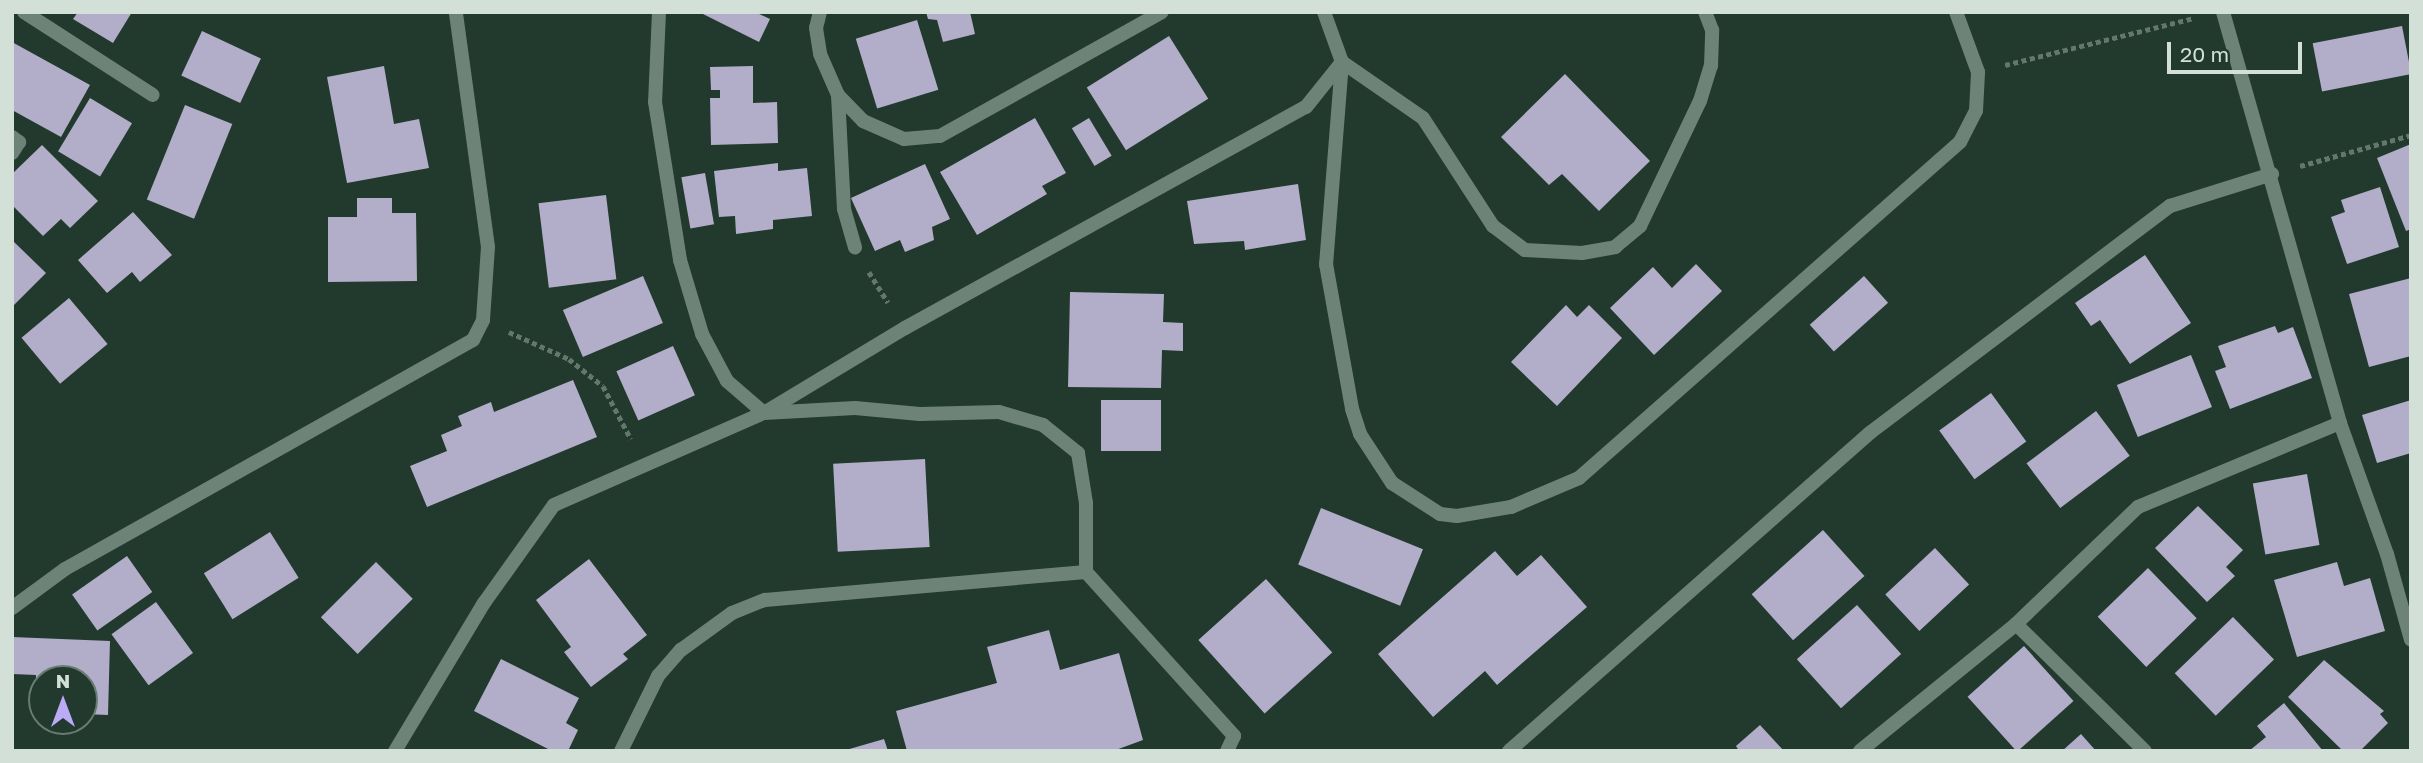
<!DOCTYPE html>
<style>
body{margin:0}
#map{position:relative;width:2423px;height:763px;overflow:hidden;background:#213a2d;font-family:"Golos Text",sans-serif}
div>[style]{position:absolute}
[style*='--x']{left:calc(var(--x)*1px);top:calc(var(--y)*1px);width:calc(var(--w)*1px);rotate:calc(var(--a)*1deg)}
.building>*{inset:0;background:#b2adc8;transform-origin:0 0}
.path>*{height:4.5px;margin-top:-2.25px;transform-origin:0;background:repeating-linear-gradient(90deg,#63786c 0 5px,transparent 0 8.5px)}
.lane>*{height:14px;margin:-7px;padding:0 7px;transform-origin:7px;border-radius:7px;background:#6d8377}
.street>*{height:14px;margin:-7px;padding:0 7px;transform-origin:7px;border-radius:7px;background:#6d8377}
span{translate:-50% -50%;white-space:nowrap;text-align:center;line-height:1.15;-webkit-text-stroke:7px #213a2d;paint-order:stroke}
.frame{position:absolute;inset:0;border:14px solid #d2e0d8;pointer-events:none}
.north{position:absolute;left:28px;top:665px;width:70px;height:70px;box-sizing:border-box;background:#213a2d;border:2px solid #687c71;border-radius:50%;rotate:0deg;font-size:19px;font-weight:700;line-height:28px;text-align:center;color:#d2e0d8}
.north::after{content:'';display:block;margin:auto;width:24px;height:32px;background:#bbaaf6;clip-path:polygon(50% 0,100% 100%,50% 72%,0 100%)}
.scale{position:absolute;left:2167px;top:42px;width:135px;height:32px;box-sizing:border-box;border:4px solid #d2e0d8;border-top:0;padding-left:9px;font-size:21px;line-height:24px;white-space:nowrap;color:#d2e0d8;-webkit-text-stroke:5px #213a2d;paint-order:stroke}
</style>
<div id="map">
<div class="building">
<div style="clip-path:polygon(78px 12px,132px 12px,113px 43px,73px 19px)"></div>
<div style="clip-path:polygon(699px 12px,755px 12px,770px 19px,759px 42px)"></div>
<div style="clip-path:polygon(926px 12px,970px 12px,975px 34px,943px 42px,937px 20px,928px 19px)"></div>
<div style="left:917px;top:20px;width:73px;height:64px;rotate:73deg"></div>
<div style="left:2402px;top:26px;width:49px;height:91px;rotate:79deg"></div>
<div style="left:202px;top:31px;width:65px;height:49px;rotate:25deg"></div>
<div style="left:1169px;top:36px;width:74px;height:97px;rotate:58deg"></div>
<div style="clip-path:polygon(12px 42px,90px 85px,61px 137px,12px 110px)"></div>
<div style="clip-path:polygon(384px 66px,394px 124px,419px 119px,429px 168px,347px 183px,327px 77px)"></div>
<div style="clip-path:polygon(753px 66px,753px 103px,777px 102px,778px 143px,711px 145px,710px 98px,720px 98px,720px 90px,711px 90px,710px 67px)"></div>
<div style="clip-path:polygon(1565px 74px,1650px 161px,1599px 211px,1562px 174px,1549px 185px,1501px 137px)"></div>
<div style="left:90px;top:98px;width:49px;height:62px;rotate:31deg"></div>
<div style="left:185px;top:105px;width:51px;height:102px;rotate:22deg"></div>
<div style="clip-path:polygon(1035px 118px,1066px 173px,1042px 186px,1047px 194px,977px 235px,940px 172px)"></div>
<div style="left:1089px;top:118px;width:44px;height:20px;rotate:59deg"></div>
<div style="clip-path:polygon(2411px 144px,2411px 229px,2406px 231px,2377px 158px)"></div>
<div style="clip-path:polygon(42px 145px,98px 201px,70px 228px,61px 219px,43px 236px,12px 205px,12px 174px)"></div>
<div style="clip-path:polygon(778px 163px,778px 171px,807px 168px,812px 216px,773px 220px,773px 229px,736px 234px,735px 216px,719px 217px,714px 171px)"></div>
<div style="clip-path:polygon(925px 164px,950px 219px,932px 227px,934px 240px,905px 252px,900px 240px,875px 251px,851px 198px)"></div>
<div style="left:705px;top:173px;width:52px;height:24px;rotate:80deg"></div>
<div style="clip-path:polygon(1298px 184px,1306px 240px,1245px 250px,1244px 241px,1194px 244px,1187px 201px)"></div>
<div style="clip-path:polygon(2380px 187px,2399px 247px,2347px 264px,2331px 217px,2345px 212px,2341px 200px)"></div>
<div style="left:606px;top:195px;width:85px;height:68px;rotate:83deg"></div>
<div style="clip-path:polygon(357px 198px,392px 198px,392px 213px,416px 213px,417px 281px,328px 282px,328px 217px,357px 217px)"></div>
<div style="clip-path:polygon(133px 212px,172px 255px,140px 282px,132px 272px,107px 293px,78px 260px)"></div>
<div style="clip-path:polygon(12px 240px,46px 273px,12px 307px)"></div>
<div style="clip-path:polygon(2145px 255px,2191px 323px,2130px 364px,2100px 320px,2091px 326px,2075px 303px)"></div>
<div style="clip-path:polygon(1696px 264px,1722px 291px,1654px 355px,1610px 308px,1653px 267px,1672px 288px)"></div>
<div style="left:643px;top:276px;width:51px;height:87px;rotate:67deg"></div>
<div style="left:1864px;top:276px;width:36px;height:73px;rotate:48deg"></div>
<div style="clip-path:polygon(2411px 278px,2411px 356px,2369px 367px,2349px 294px)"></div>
<div style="clip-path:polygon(1070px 292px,1164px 294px,1163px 322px,1183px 323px,1183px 351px,1162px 350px,1161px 388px,1068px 387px)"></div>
<div style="left:69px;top:298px;width:60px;height:62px;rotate:50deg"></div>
<div style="clip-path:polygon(1566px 305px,1577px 317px,1589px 305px,1622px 338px,1557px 406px,1511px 362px)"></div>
<div style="clip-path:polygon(2275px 326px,2278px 333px,2293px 327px,2312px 378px,2230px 409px,2215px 371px,2226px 367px,2218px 346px)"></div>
<div style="left:673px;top:346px;width:54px;height:62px;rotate:66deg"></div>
<div style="left:2191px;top:355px;width:56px;height:80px;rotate:68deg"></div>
<div style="clip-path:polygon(573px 380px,597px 437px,427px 507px,410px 466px,447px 451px,441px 435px,462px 426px,458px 416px,491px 402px,494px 412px)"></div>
<div style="left:1991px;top:393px;width:60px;height:64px;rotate:54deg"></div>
<div style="left:1161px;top:400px;width:51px;height:60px;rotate:90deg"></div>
<div style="clip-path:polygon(2411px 400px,2411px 453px,2377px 463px,2362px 415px)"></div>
<div style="left:2096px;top:411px;width:56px;height:87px;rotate:53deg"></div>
<div style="left:925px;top:459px;width:88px;height:92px;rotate:87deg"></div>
<div style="left:2307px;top:474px;width:72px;height:55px;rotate:80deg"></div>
<div style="clip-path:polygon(2198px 506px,2243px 550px,2226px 567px,2235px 576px,2207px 602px,2155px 548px)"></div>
<div style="left:1321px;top:508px;width:110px;height:61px;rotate:22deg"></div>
<div style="left:1823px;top:530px;width:62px;height:96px;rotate:48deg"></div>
<div style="left:270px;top:532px;width:54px;height:78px;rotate:58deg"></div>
<div style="left:1935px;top:548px;width:50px;height:68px;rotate:47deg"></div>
<div style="clip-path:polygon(1495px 551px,1517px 576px,1541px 555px,1587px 607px,1497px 685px,1485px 671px,1433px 717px,1378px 654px)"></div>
<div style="left:127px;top:556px;width:44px;height:67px;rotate:55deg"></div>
<div style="clip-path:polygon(589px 559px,647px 635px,623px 654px,628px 659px,591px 687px,564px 652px,571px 647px,536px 600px)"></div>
<div style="left:376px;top:562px;width:52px;height:78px;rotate:45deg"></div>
<div style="clip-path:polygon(2337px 562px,2344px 586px,2370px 578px,2385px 631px,2297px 657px,2274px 580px)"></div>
<div style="left:2148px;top:568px;width:70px;height:70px;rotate:46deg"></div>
<div style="left:1266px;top:579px;width:99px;height:91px;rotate:48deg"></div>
<div style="left:156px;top:602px;width:63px;height:55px;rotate:54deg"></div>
<div style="left:1857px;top:605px;width:66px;height:81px;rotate:48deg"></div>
<div style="left:2233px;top:617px;width:59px;height:81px;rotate:46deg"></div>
<div style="clip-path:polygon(1049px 630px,1060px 670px,1119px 653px,1143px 740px,1113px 751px,907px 751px,896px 711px,997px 683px,987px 647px)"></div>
<div style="clip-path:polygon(12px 637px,110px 641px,108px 715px,84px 714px,84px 679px,42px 679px,42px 713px,35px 713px,36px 675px,12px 674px)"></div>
<div style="left:2024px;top:646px;width:74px;height:76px;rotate:48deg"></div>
<div style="clip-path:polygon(501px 659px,579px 698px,566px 723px,578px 730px,568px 751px,552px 751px,474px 711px)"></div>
<div style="clip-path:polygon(2324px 660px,2384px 711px,2380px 714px,2388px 723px,2360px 751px,2343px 751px,2288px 697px)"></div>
<div style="clip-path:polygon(2284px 703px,2323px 751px,2249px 751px,2266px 737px,2257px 726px)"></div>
<div style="clip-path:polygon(1760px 725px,1784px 751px,1739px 751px,1736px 746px)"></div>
<div style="clip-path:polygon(2081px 734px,2096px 751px,2062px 751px)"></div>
<div style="clip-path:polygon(884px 739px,888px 751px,846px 751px,846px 750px)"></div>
</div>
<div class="path">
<div style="--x:2005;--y:65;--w:195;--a:-14"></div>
<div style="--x:2300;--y:166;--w:115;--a:-15.6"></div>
<div style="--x:869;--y:272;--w:36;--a:58"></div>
<div style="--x:509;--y:332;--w:66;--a:24.2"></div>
<div style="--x:569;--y:359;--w:43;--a:38.5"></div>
<div style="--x:603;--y:386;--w:60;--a:62.2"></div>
</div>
<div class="lane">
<div style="--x:838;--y:95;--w:114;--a:87"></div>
<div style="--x:844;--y:209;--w:40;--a:74"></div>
<div style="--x:12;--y:137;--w:9;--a:36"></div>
<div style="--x:19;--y:142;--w:13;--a:122"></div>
</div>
<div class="street">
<div style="--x:24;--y:12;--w:153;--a:32.8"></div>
<div style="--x:659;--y:12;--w:90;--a:92.5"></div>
<div style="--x:655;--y:102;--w:160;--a:81"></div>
<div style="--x:680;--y:260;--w:77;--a:73.4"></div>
<div style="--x:702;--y:334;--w:53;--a:62"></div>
<div style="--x:727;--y:381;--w:49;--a:40.9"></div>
<div style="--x:764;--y:413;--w:91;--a:-3.1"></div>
<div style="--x:855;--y:408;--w:65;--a:5.3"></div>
<div style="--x:920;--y:414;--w:79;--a:-1.5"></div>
<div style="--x:999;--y:412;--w:46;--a:16.5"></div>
<div style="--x:1043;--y:425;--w:45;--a:38.7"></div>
<div style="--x:1078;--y:453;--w:51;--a:80.9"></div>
<div style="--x:1086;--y:503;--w:69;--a:90"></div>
<div style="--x:1086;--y:572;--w:221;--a:47.9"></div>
<div style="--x:1234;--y:736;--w:17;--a:115"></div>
<div style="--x:820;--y:12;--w:16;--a:104"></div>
<div style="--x:816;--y:28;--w:26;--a:81"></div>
<div style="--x:820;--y:54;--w:45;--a:66.3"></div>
<div style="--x:838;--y:95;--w:36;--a:46"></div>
<div style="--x:863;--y:121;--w:45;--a:23.7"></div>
<div style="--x:904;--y:139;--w:36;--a:-5"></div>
<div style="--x:940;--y:136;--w:254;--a:-29.2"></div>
<div style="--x:1324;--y:12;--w:53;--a:70.2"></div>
<div style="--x:1342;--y:62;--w:98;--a:34.7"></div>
<div style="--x:1423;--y:118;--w:129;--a:57.1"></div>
<div style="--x:1493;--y:226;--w:40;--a:37"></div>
<div style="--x:1525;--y:250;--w:57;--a:3"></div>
<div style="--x:1582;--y:253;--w:34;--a:-10"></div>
<div style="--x:1615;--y:247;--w:33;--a:-40"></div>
<div style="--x:1640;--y:226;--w:139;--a:-64.4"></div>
<div style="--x:1700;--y:101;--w:37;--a:-73"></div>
<div style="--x:1711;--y:66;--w:36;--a:-88"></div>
<div style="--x:1712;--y:30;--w:19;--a:-111"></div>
<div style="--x:2223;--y:12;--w:427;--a:74.1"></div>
<div style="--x:2340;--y:423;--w:139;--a:70.3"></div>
<div style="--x:2387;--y:554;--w:89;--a:74.4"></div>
<div style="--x:1342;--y:62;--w:203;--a:94.5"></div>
<div style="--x:1326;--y:264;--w:147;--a:79.8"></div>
<div style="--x:1352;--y:409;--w:26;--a:72"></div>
<div style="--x:1360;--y:434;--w:59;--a:56.9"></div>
<div style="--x:1392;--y:483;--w:57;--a:32.9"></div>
<div style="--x:1440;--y:514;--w:17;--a:7"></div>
<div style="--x:1457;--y:516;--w:55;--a:-9.5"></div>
<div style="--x:1511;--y:507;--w:74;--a:-23.1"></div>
<div style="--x:1579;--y:478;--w:508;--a:-41.41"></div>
<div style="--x:1960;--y:142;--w:35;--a:-63"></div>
<div style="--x:1976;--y:111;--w:39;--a:-87"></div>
<div style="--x:1978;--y:72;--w:64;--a:-110.1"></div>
<div style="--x:12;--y:608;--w:66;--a:-36.3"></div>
<div style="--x:65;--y:569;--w:468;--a:-29.3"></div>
<div style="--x:473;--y:340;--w:22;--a:-63"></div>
<div style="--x:483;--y:320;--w:73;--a:-86.1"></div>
<div style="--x:488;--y:247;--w:237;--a:-97.8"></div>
<div style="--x:2016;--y:624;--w:181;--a:44.6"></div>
<div style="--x:395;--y:751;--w:173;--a:-59"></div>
<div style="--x:484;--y:603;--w:120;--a:-54.5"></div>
<div style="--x:554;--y:505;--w:229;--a:-23.7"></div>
<div style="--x:764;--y:413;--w:165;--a:-31.1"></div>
<div style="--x:905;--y:328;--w:458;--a:-28.9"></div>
<div style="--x:1306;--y:107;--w:58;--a:-51.3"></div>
<div style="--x:621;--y:751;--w:84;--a:-63.7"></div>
<div style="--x:658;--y:676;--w:35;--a:-49"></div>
<div style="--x:681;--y:650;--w:63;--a:-36"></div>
<div style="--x:732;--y:613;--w:35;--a:-22"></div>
<div style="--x:765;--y:600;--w:322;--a:-5"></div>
<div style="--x:1509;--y:751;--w:482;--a:-41.4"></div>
<div style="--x:1871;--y:432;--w:375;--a:-37.1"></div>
<div style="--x:2170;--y:206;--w:107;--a:-17.4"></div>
<div style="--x:1860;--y:751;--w:201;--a:-39.1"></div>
<div style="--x:2016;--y:624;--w:169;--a:-43.8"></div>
<div style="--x:2138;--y:507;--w:219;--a:-22.6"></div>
</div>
<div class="frame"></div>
<div class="north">N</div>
<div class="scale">20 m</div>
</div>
